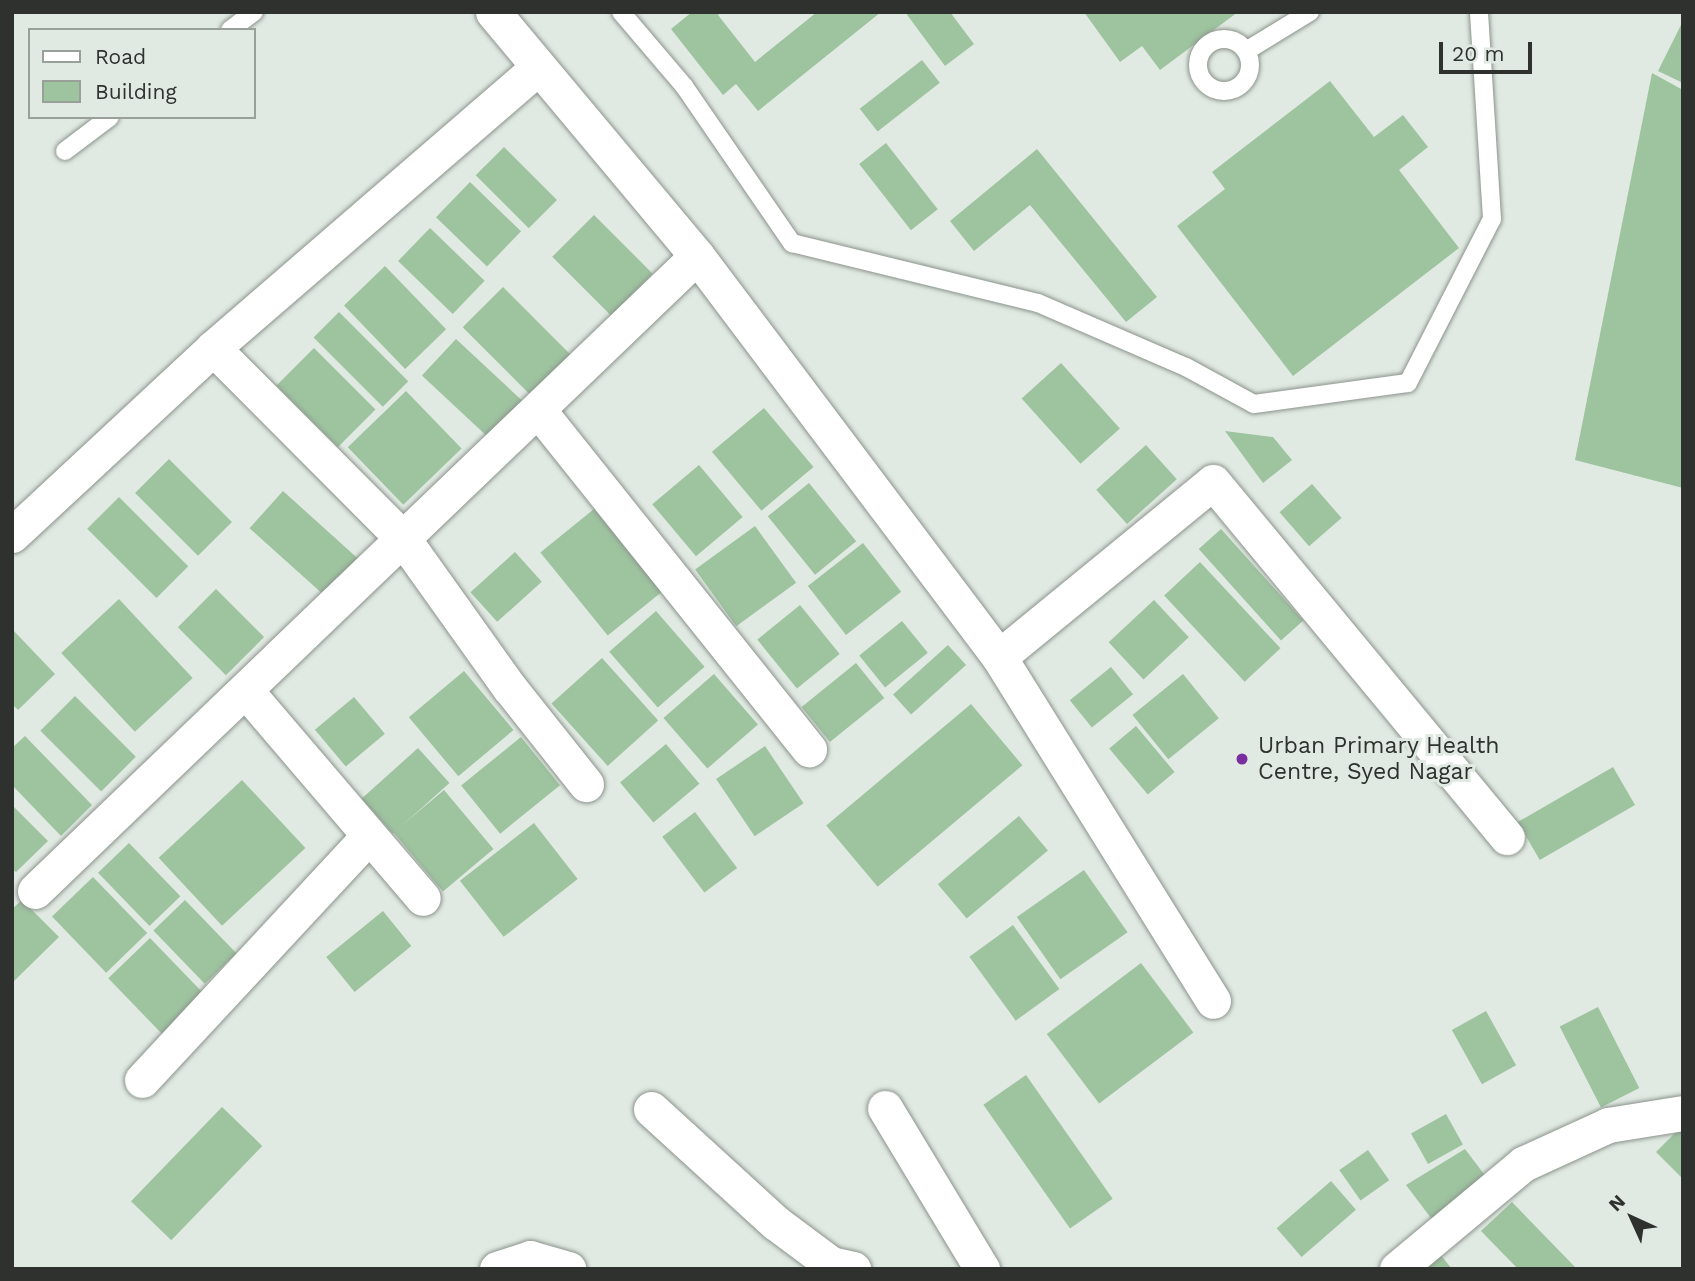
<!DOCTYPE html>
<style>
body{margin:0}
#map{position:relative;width:1695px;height:1281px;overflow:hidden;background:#e1eae2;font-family:"Work Sans",sans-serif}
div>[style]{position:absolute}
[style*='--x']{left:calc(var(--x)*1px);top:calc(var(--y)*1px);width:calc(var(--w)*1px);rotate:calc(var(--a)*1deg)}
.building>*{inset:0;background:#9ec39f;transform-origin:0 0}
.roads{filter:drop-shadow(0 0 2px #8b938c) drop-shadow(0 0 2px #8b938c)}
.lane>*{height:18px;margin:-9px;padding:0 9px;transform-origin:9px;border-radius:9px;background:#fff}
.lane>.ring{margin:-9px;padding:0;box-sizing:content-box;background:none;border:18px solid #fff;border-radius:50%}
.street>*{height:35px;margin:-17.5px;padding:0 17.5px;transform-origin:17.5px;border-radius:17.5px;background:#fff}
.dots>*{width:19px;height:19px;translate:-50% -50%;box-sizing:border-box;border:4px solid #e1eae2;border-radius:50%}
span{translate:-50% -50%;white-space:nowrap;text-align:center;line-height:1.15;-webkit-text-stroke:6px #e1eae2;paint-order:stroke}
.poi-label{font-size:23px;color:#2e312e}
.left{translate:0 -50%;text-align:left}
.frame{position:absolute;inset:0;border:14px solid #2e312e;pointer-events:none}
.legend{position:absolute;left:28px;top:28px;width:228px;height:91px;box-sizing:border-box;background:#e1eae2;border:2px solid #99a09a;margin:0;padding:9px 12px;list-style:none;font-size:21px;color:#2e312e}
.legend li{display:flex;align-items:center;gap:14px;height:35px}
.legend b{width:35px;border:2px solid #99a09a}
.north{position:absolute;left:1597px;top:1183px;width:70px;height:70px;-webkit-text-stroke:5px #e1eae2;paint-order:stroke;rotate:315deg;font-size:19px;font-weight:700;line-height:28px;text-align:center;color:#2e312e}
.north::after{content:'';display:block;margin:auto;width:24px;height:32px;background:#2e312e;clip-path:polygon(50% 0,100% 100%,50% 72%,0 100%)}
.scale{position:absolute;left:1439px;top:42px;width:93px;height:32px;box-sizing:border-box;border:4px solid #2e312e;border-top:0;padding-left:9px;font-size:21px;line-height:24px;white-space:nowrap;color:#2e312e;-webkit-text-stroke:5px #e1eae2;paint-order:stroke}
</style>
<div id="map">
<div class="building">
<div style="clip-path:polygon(692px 12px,721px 12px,718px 15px,755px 62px,817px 12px,881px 12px,758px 111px,736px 84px,723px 95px,671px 29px)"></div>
<div style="clip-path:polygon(905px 12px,950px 12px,974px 44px,945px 66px)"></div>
<div style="clip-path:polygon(1084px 12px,1238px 12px,1160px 70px,1142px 46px,1120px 62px)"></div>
<div style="clip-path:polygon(1683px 21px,1683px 83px,1658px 71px)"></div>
<div style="left:922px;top:60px;width:29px;height:79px;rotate:52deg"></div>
<div style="clip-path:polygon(1652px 73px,1683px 90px,1683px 488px,1575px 460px)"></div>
<div style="clip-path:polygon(1330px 81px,1374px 137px,1403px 115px,1428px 147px,1399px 170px,1459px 248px,1293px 376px,1177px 226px,1225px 189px,1212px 172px)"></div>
<div style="left:886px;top:143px;width:84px;height:34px;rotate:52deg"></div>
<div style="left:504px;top:147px;width:75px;height:40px;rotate:45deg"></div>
<div style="clip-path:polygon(1037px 149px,1157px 297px,1126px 322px,1030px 205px,974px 251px,950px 221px)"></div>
<div style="left:470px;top:182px;width:71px;height:49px;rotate:44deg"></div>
<div style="left:594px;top:215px;width:83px;height:59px;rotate:45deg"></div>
<div style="left:430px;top:228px;width:76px;height:46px;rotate:44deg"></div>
<div style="left:385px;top:266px;width:88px;height:57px;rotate:46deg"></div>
<div style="left:503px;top:287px;width:101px;height:57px;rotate:45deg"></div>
<div style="left:339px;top:312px;width:98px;height:36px;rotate:45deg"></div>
<div style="left:456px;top:339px;width:92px;height:50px;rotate:43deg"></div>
<div style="left:314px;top:348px;width:87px;height:53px;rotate:45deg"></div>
<div style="left:1061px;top:363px;width:88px;height:53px;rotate:48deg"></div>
<div style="left:406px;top:391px;width:80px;height:81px;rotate:46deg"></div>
<div style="left:764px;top:408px;width:77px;height:68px;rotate:50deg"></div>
<div style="clip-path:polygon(1225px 431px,1273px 437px,1292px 460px,1263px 483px)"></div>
<div style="left:1146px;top:445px;width:46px;height:67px;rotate:48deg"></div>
<div style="left:169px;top:459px;width:89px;height:48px;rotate:45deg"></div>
<div style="left:699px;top:465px;width:68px;height:61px;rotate:50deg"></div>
<div style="left:809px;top:483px;width:75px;height:53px;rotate:51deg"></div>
<div style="left:1312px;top:484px;width:45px;height:43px;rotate:49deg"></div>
<div style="left:283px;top:491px;width:103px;height:50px;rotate:42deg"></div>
<div style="left:119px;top:497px;width:98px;height:45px;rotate:45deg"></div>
<div style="left:594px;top:509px;width:107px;height:69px;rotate:51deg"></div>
<div style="left:755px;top:526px;width:70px;height:74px;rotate:54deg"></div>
<div style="left:1221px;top:529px;width:123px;height:30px;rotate:48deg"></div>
<div style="left:863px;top:543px;width:62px;height:70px;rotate:52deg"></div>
<div style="left:515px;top:552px;width:40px;height:60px;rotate:48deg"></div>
<div style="left:1200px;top:562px;width:118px;height:49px;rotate:47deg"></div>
<div style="left:216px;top:589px;width:68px;height:54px;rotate:45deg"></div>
<div style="left:119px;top:599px;width:108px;height:79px;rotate:47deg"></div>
<div style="left:1154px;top:600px;width:51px;height:62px;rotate:47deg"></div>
<div style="left:800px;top:605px;width:63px;height:55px;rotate:51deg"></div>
<div style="left:656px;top:611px;width:74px;height:62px;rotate:49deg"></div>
<div style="left:902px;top:621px;width:41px;height:55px;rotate:51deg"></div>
<div style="clip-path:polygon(12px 629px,55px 674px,18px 710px,12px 704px)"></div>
<div style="left:948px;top:645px;width:27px;height:74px;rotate:48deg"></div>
<div style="left:602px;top:658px;width:84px;height:68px;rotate:48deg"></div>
<div style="left:856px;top:663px;width:45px;height:70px;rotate:51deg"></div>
<div style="left:1111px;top:667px;width:35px;height:53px;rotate:51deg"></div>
<div style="left:464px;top:671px;width:77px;height:72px;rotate:50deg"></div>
<div style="left:714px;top:674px;width:67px;height:67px;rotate:49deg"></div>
<div style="left:1183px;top:674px;width:57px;height:65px;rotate:51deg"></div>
<div style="left:75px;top:696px;width:86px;height:49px;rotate:45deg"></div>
<div style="left:354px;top:697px;width:48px;height:51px;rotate:50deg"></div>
<div style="left:971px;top:704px;width:80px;height:189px;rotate:50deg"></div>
<div style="left:1136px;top:726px;width:60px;height:35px;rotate:50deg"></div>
<div style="clip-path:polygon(25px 736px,92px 805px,61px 836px,12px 785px,12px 748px)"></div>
<div style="left:521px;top:737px;width:62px;height:77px;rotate:51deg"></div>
<div style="left:666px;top:744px;width:52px;height:60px;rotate:50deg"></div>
<div style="left:765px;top:746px;width:69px;height:59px;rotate:56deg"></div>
<div style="left:418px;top:748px;width:47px;height:76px;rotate:48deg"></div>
<div style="left:1613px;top:767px;width:44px;height:110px;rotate:60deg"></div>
<div style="left:242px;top:780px;width:93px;height:114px;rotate:47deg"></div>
<div style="left:444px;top:790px;width:77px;height:66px;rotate:50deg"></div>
<div style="clip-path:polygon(12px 805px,48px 841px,16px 872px,12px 869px)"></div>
<div style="left:695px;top:812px;width:70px;height:41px;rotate:53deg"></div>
<div style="left:1019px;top:816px;width:45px;height:106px;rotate:50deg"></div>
<div style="left:534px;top:823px;width:71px;height:94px;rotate:52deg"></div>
<div style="left:129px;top:843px;width:74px;height:43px;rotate:46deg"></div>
<div style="left:1084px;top:870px;width:76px;height:82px;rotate:55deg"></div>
<div style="left:93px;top:877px;width:78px;height:57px;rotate:46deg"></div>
<div style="clip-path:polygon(22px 900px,59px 937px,12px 983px,12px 909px)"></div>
<div style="left:185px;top:900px;width:74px;height:44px;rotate:46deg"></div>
<div style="left:383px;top:911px;width:45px;height:73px;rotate:51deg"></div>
<div style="left:1013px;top:925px;width:79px;height:54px;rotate:54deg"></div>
<div style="left:150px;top:938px;width:84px;height:58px;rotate:46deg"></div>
<div style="left:1141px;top:963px;width:87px;height:118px;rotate:53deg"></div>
<div style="left:1598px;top:1007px;width:91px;height:43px;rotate:63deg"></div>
<div style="left:1486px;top:1011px;width:62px;height:39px;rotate:61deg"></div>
<div style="left:1026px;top:1075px;width:151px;height:52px;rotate:55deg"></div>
<div style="left:222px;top:1107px;width:56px;height:131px;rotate:44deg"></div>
<div style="left:1446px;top:1114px;width:35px;height:40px;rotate:61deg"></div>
<div style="clip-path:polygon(1681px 1127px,1683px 1128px,1683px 1179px,1656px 1152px)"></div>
<div style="clip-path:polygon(1465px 1149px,1493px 1186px,1440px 1230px,1406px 1185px)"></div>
<div style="left:1368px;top:1150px;width:37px;height:35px;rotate:55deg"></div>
<div style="left:1331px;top:1181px;width:38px;height:72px;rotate:49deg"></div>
<div style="clip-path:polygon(1512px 1202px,1575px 1267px,1574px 1269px,1518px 1269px,1481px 1231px)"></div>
<div style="clip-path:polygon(1439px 1253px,1452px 1269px,1420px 1269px)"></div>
</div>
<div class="roads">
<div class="lane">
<div style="--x:621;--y:12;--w:97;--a:49.6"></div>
<div style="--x:684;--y:86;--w:191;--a:55.5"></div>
<div style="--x:792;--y:243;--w:253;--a:13.7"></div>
<div style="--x:1038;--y:303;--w:161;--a:23.4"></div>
<div style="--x:1186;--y:367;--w:77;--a:28.6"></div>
<div style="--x:1254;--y:404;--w:155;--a:-7.8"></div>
<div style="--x:1408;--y:383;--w:184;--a:-62.9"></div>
<div style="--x:1492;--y:219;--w:207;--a:-93.6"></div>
<div style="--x:230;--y:30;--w:30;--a:-37"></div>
<div class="ring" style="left:1198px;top:39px;width:34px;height:34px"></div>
<div style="--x:1246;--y:51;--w:75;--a:-31.4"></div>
<div style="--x:65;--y:151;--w:56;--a:-37.1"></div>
</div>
<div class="street">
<div style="--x:493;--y:12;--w:318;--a:50.1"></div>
<div style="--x:697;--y:256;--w:502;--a:53.02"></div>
<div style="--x:999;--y:657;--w:405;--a:58.1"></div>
<div style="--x:213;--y:348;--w:271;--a:45.1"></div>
<div style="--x:404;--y:540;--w:181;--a:54.5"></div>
<div style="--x:509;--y:687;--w:124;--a:51.6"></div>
<div style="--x:539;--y:411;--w:433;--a:51.4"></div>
<div style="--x:12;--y:535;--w:275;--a:-42.9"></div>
<div style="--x:213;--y:348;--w:427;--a:-40.8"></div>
<div style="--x:999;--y:657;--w:276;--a:-39.3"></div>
<div style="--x:1213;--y:482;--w:461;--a:50.4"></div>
<div style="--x:246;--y:691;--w:272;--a:49.5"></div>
<div style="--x:35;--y:891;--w:917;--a:-43.81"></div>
<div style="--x:142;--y:1080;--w:333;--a:-47.1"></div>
<div style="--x:885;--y:1108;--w:188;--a:58.9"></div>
<div style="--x:651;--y:1109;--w:169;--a:42.4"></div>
<div style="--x:776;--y:1223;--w:69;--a:36.7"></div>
<div style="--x:831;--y:1264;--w:23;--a:13"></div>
<div style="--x:497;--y:1269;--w:35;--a:-18"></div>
<div style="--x:530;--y:1258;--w:40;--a:16"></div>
<div style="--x:1397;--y:1269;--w:164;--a:-39.8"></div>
<div style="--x:1523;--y:1164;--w:94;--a:-24.6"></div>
<div style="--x:1608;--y:1125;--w:76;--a:-9.1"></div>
</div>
</div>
<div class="dots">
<div style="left:1242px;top:759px;background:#782ea1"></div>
</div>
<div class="poi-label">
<span class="left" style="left:1258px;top:759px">Urban Primary Health<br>Centre, Syed Nagar</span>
</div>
<div class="frame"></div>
<ul class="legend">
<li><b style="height:9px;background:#fff"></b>Road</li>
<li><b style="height:19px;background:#9ec39f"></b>Building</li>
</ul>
<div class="north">N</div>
<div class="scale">20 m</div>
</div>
